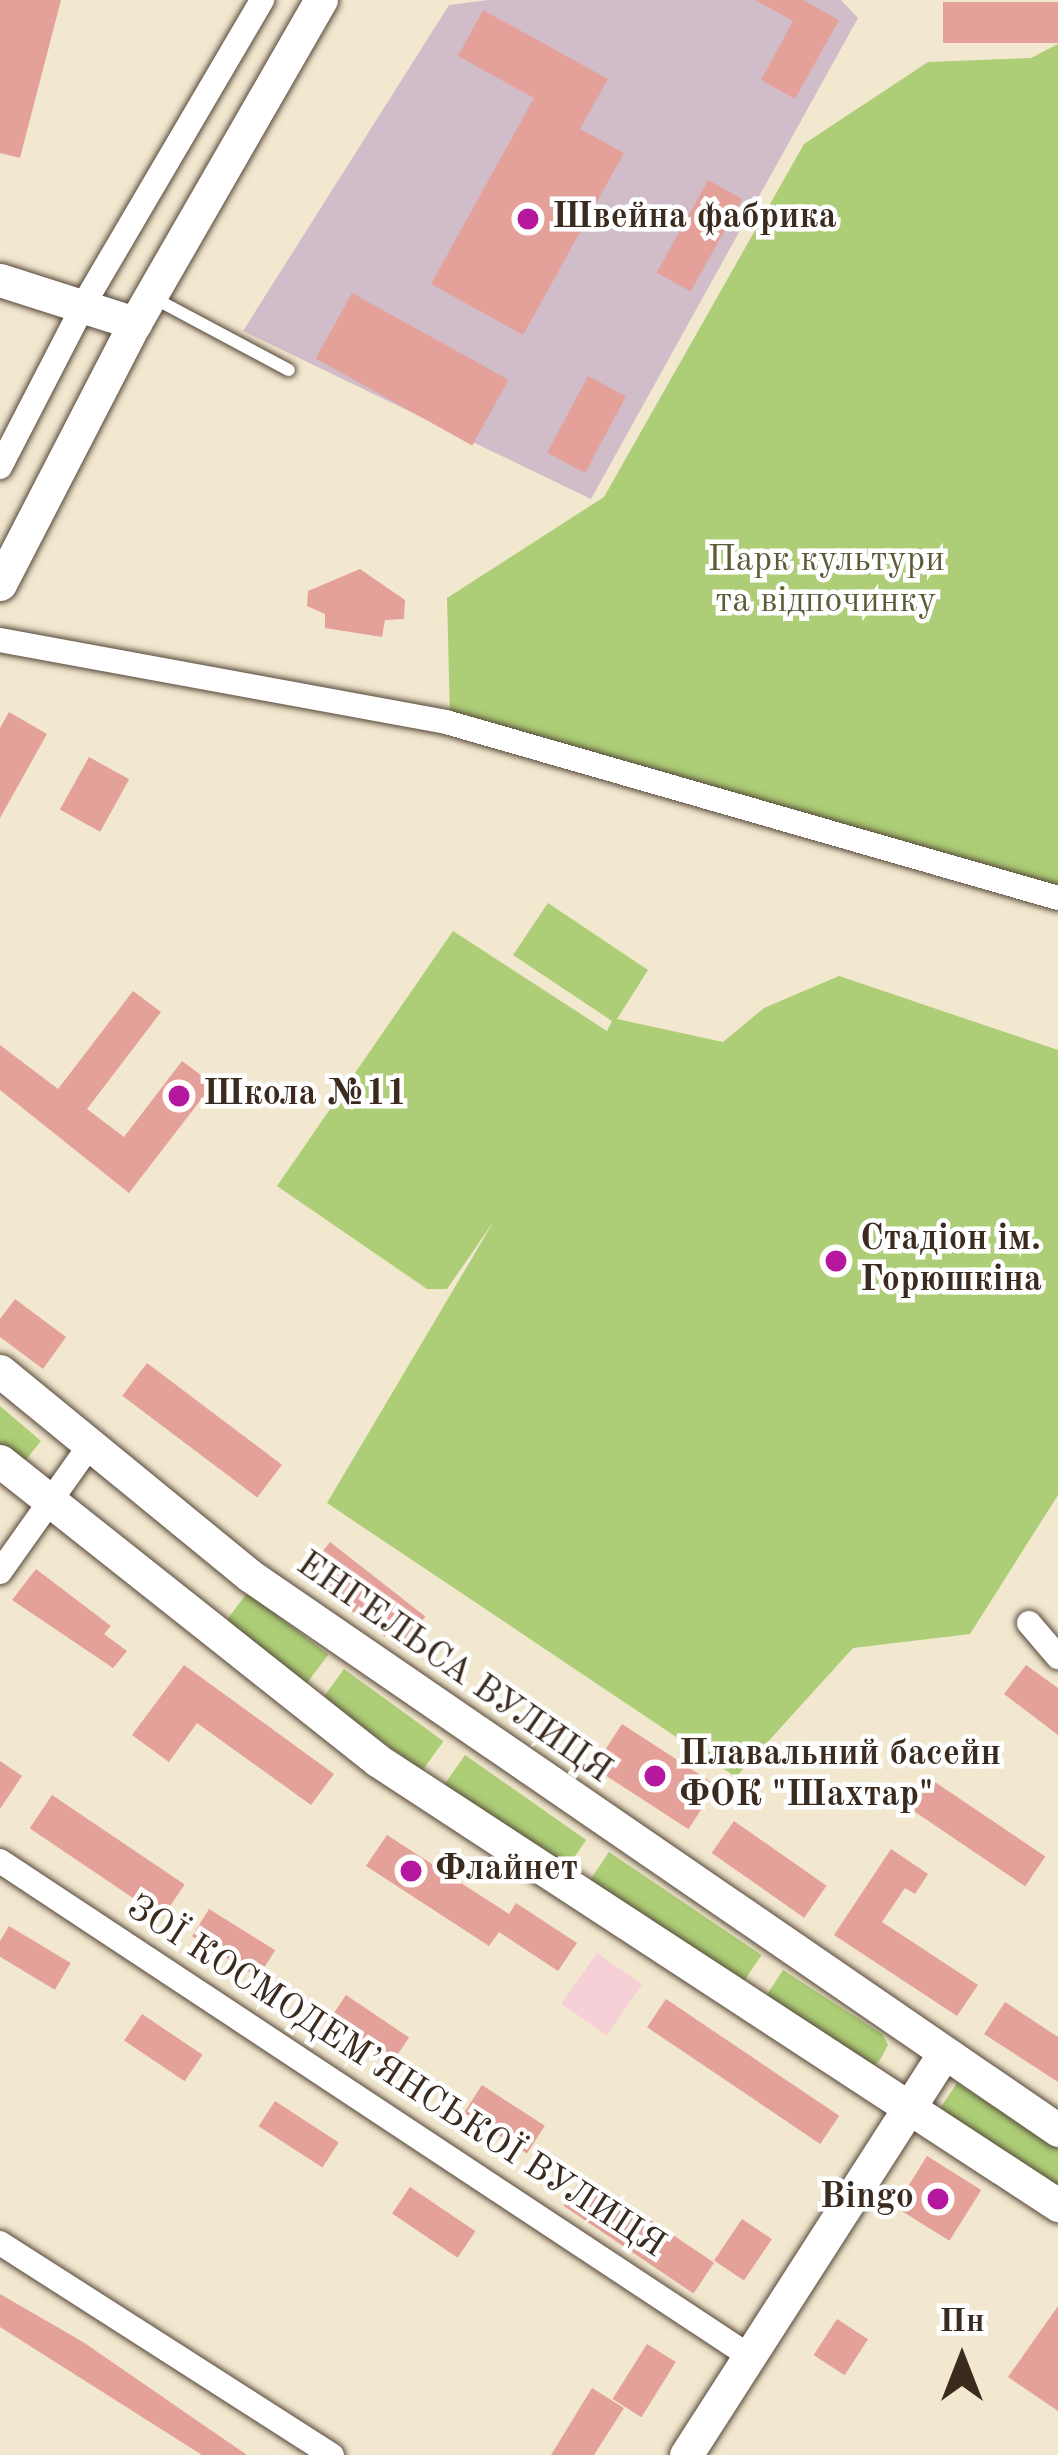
<!DOCTYPE html>
<meta charset="utf-8">
<style>
body{margin:0}
#map{position:relative;width:1058px;height:2455px;overflow:hidden;background:#f2e8cf;font-family:"Old Standard TT",serif}
div>[style]{position:absolute}
[style*='--x']{left:calc(var(--x)*1px);top:calc(var(--y)*1px);width:calc(var(--w)*1px);rotate:calc(var(--a)*1deg)}
.built>*{inset:0;background:#f6cfd7;transform-origin:0 0}
.industrial>*{inset:0;background:#d1bdc9}
.green>*{inset:0;background:#adce76;transform-origin:0 0}
.building>*{inset:0;background:#e4a19a;transform-origin:0 0}
.roads{filter:drop-shadow(0 0 3px #564639) drop-shadow(0 0 3px #564639)}
.lane>*{height:12px;margin:-6px;padding:0 6px;transform-origin:6px;border-radius:6px;background:#fff}
.street>*{height:24px;margin:-12px;padding:0 12px;transform-origin:12px;border-radius:12px;background:#fff}
.secondary>*{height:33px;margin:-16.5px;padding:0 16.5px;transform-origin:16.5px;border-radius:16.5px;background:#fff}
.dots>*{width:33px;height:33px;translate:-50% -50%;box-sizing:border-box;border:6px solid #fff;border-radius:50%}
span{translate:-50% -50%;white-space:nowrap;text-align:center;line-height:1.15;-webkit-text-stroke:9px #fff;paint-order:stroke}
.poi-label{font-size:36px;color:#3b2a1e;font-weight:700}
.left{translate:0 -50%;text-align:left}
.right{translate:-100% -50%;text-align:right}
.park-label{font-size:36px;color:#5d5b38}
.street-label{font-size:36px;color:#3b2a1e}
.north{position:absolute;left:902px;top:2299px;width:120px;height:120px;-webkit-text-stroke:9px #fff;paint-order:stroke;rotate:0deg;font-size:33px;font-weight:700;line-height:48px;text-align:center;color:#3b2a1e}
.north::after{content:'';display:block;margin:auto;width:42px;height:54px;background:#3b2a1e;clip-path:polygon(50% 0,100% 100%,50% 72%,0 100%)}
</style>
<div id="map">
<div class="built">
<div style="left:597px;top:1953px;width:55px;height:62px;rotate:35deg"></div>
</div>
<div class="industrial">
<div style="clip-path:polygon(488px 0,841px 0,858px 18px,591px 499px,243px 331px,449px 5px)"></div>
</div>
<div class="green">
<div style="clip-path:polygon(1058px 44px,1058px 894px,450px 717px,447px 598px,604px 497px,804px 144px,928px 62px,1031px 58px)"></div>
<div style="clip-path:polygon(548px 903px,648px 970px,617px 1019px,723px 1042px,764px 1008px,839px 976px,1058px 1050px,1058px 1495px,970px 1634px,853px 1648px,736px 1777px,327px 1503px,494px 1221px,447px 1289px,427px 1289px,277px 1186px,453px 931px,607px 1031px,612px 1021px,513px 955px)"></div>
<div style="clip-path:polygon(0 1406px,41px 1441px,24px 1462px,0 1449px)"></div>
<div style="left:247px;top:1593px;width:102px;height:39px;rotate:37deg"></div>
<div style="left:344px;top:1669px;width:123px;height:36px;rotate:36deg"></div>
<div style="left:465px;top:1755px;width:148px;height:37px;rotate:35deg"></div>
<div style="left:609px;top:1852px;width:184px;height:37px;rotate:34deg"></div>
<div style="clip-path:polygon(783px 1970px,882px 2034px,888px 2045px,880px 2060px,874px 2066px,764px 1999px)"></div>
<div style="clip-path:polygon(957px 2083px,1058px 2149px,1058px 2192px,937px 2113px)"></div>
</div>
<div class="building">
<div style="clip-path:polygon(0 0,61px 0,20px 158px,0 153px)"></div>
<div style="clip-path:polygon(755px 0,803px 0,839px 20px,795px 99px,761px 80px,793px 21px)"></div>
<div style="left:1058px;top:2px;width:41px;height:115px;rotate:90deg"></div>
<div style="clip-path:polygon(483px 10px,608px 79px,580px 129px,624px 153px,523px 335px,431px 284px,534px 98px,458px 56px)"></div>
<div style="left:708px;top:180px;width:39px;height:106px;rotate:29deg"></div>
<div style="left:352px;top:293px;width:179px;height:75px;rotate:29deg"></div>
<div style="left:588px;top:376px;width:43px;height:87px;rotate:28deg"></div>
<div style="clip-path:polygon(360px 569px,405px 600px,404px 619px,385px 620px,382px 637px,325px 628px,325px 614px,307px 606px,308px 591px)"></div>
<div style="clip-path:polygon(9px 712px,47px 734px,0 818px,0 728px)"></div>
<div style="left:89px;top:757px;width:46px;height:60px;rotate:29deg"></div>
<div style="clip-path:polygon(133px 991px,161px 1012px,87px 1109px,124px 1137px,182px 1061px,213px 1084px,129px 1193px,0 1090px,0 1045px,58px 1089px)"></div>
<div style="clip-path:polygon(15px 1299px,66px 1337px,43px 1369px,0 1337px,0 1319px)"></div>
<div style="left:147px;top:1363px;width:169px;height:41px;rotate:37deg"></div>
<div style="left:330px;top:1542px;width:121px;height:41px;rotate:38deg"></div>
<div style="clip-path:polygon(36px 1569px,111px 1626px,104px 1634px,127px 1651px,113px 1668px,12px 1600px)"></div>
<div style="clip-path:polygon(184px 1665px,334px 1774px,311px 1805px,197px 1723px,169px 1762px,132px 1735px)"></div>
<div style="clip-path:polygon(1026px 1665px,1058px 1688px,1058px 1735px,1004px 1694px)"></div>
<div style="left:622px;top:1724px;width:113px;height:52px;rotate:33deg"></div>
<div style="clip-path:polygon(0 1761px,22px 1776px,0 1809px)"></div>
<div style="left:926px;top:1776px;width:144px;height:36px;rotate:34deg"></div>
<div style="left:52px;top:1795px;width:160px;height:40px;rotate:34deg"></div>
<div style="left:734px;top:1821px;width:113px;height:39px;rotate:35deg"></div>
<div style="clip-path:polygon(387px 1835px,509px 1914px,516px 1903px,577px 1943px,558px 1971px,499px 1932px,489px 1946px,366px 1866px)"></div>
<div style="clip-path:polygon(891px 1849px,928px 1874px,915px 1894px,905px 1888px,882px 1922px,978px 1985px,957px 2016px,834px 1935px)"></div>
<div style="left:209px;top:1909px;width:78px;height:32px;rotate:32deg"></div>
<div style="left:9px;top:1926px;width:72px;height:31px;rotate:31deg"></div>
<div style="left:346px;top:1995px;width:76px;height:35px;rotate:34deg"></div>
<div style="left:666px;top:1999px;width:209px;height:34px;rotate:34deg"></div>
<div style="clip-path:polygon(1005px 2002px,1058px 2037px,1058px 2082px,984px 2034px)"></div>
<div style="left:142px;top:2014px;width:73px;height:32px;rotate:34deg"></div>
<div style="left:482px;top:2085px;width:75px;height:33px;rotate:33deg"></div>
<div style="left:275px;top:2101px;width:76px;height:30px;rotate:33deg"></div>
<div style="left:927px;top:2156px;width:64px;height:60px;rotate:32deg"></div>
<div style="left:584px;top:2175px;width:157px;height:37px;rotate:34deg"></div>
<div style="left:410px;top:2187px;width:79px;height:32px;rotate:34deg"></div>
<div style="left:742px;top:2219px;width:36px;height:50px;rotate:34deg"></div>
<div style="clip-path:polygon(0 2294px,83px 2342px,247px 2455px,202px 2455px,0 2327px)"></div>
<div style="clip-path:polygon(1058px 2306px,1058px 2411px,1008px 2377px)"></div>
<div style="left:837px;top:2319px;width:37px;height:43px;rotate:33deg"></div>
<div style="left:647px;top:2344px;width:34px;height:65px;rotate:32deg"></div>
<div style="clip-path:polygon(592px 2388px,624px 2408px,594px 2455px,551px 2455px)"></div>
</div>
<div class="roads">
<div class="lane">
<div style="--x:152;--y:297;--w:155;--a:28.1"></div>
</div>
<div class="street">
<div style="--x:0;--y:467;--w:186;--a:-62.7"></div>
<div style="--x:85;--y:302;--w:350;--a:-59.6"></div>
<div style="--x:0;--y:640;--w:453;--a:10.4"></div>
<div style="--x:446;--y:722;--w:637;--a:16.04"></div>
<div style="--x:0;--y:1572;--w:159;--a:-54.7"></div>
<div style="--x:1029;--y:1623;--w:45;--a:49.5"></div>
<div style="--x:0;--y:1861;--w:898;--a:33.46"></div>
<div style="--x:0;--y:2243;--w:394;--a:32.6"></div>
</div>
<div class="secondary">
<div style="--x:0;--y:280;--w:142;--a:17.7"></div>
<div style="--x:0;--y:584;--w:294;--a:-62.7"></div>
<div style="--x:135;--y:323;--w:373;--a:-60.1"></div>
<div style="--x:0;--y:1371;--w:322;--a:39.3"></div>
<div style="--x:249;--y:1575;--w:981;--a:34.45"></div>
<div style="--x:0;--y:1461;--w:481;--a:38.4"></div>
<div style="--x:377;--y:1760;--w:814;--a:33.16"></div>
<div style="--x:686;--y:2455;--w:475;--a:-57.3"></div>
</div>
</div>
<div class="dots">
<div style="left:528px;top:219px;background:#b5179e"></div>
<div style="left:179px;top:1096px;background:#b5179e"></div>
<div style="left:836px;top:1261px;background:#b5179e"></div>
<div style="left:655px;top:1776px;background:#b5179e"></div>
<div style="left:411px;top:1871px;background:#b5179e"></div>
<div style="left:938px;top:2199px;background:#b5179e"></div>
</div>
<div class="poi-label">
<span class="left" style="left:552px;top:219px">Швейна фабрика</span>
<span class="left" style="left:203px;top:1096px">Школа №11</span>
<span class="left" style="left:860px;top:1261px">Стадіон ім.<br>Горюшкіна</span>
<span class="left" style="left:679px;top:1776px">Плавальний басейн<br>ФОК "Шахтар"</span>
<span class="left" style="left:435px;top:1871px">Флайнет</span>
<span class="right" style="left:914px;top:2199px">Bingo</span>
</div>
<div class="park-label">
<span style="left:826px;top:582px">Парк культури<br>та відпочинку</span>
</div>
<div class="street-label">
<span style="left:453px;top:1669px;rotate:35deg">ЕНГЕЛЬСА ВУЛИЦЯ</span>
<span style="left:395px;top:2078px;rotate:33deg">ЗОЇ КОСМОДЕМ’ЯНСЬКОЇ ВУЛИЦЯ</span>
</div>
<div class="north">Пн</div>
</div>
